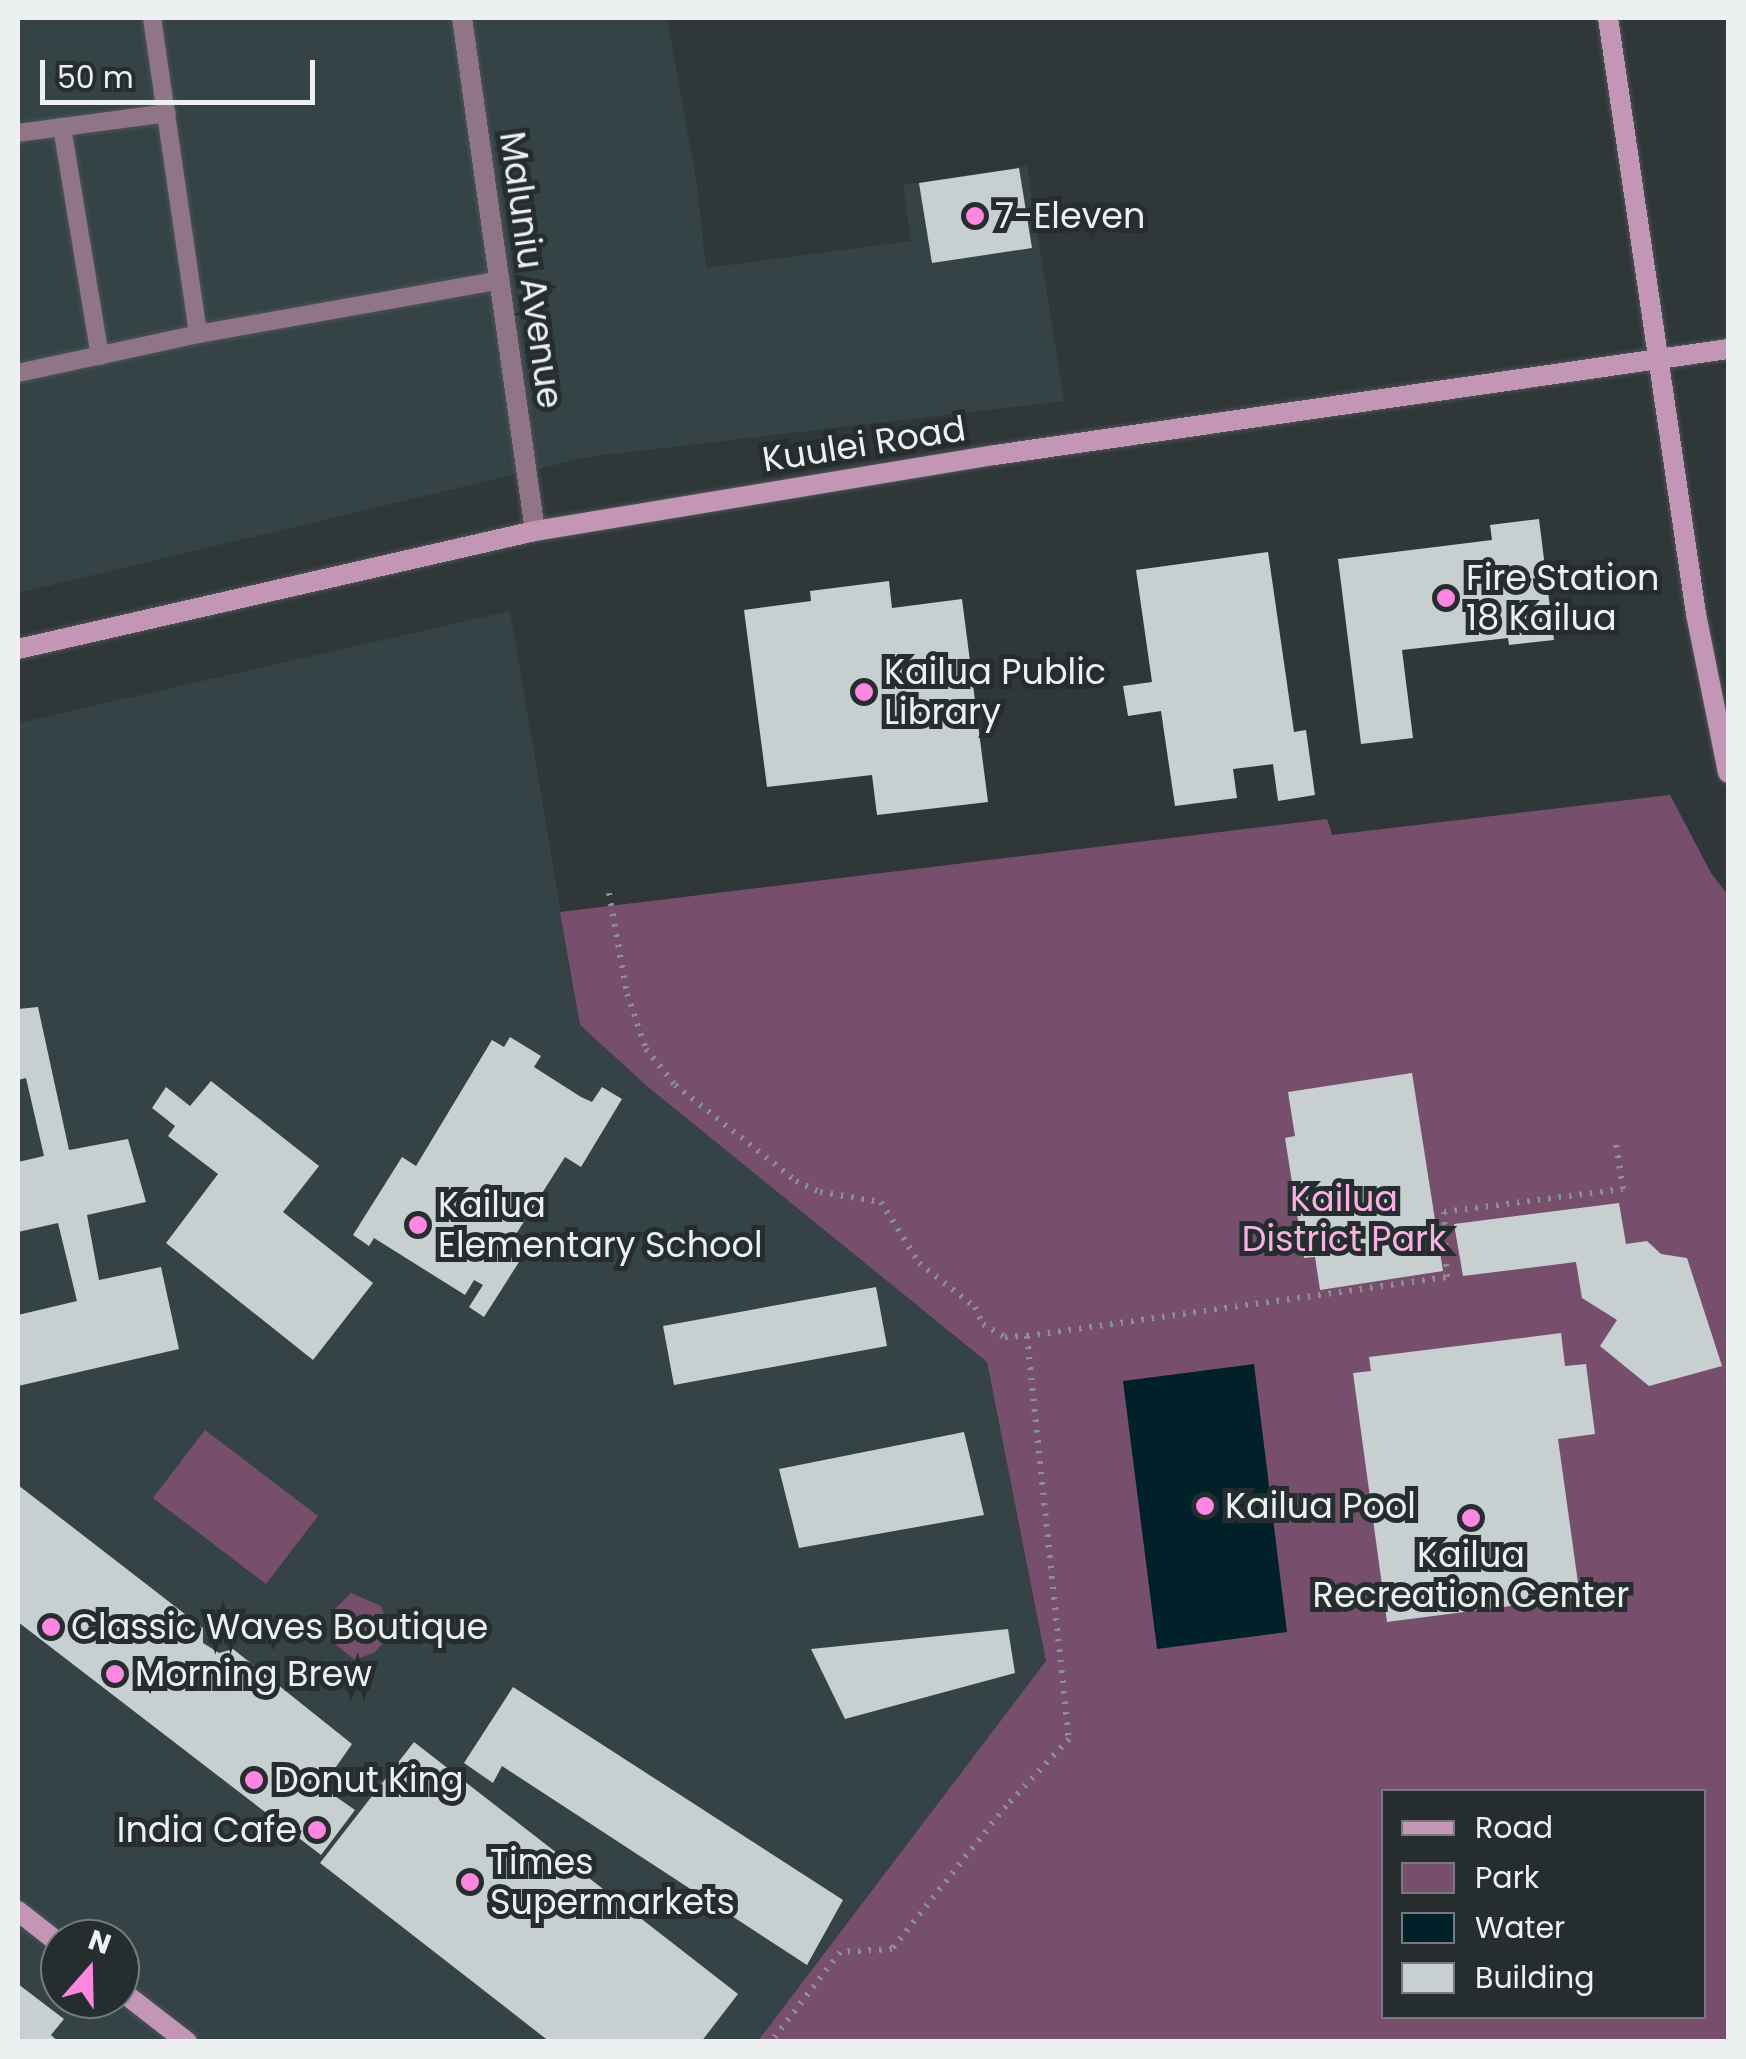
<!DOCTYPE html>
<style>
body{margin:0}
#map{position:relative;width:1746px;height:2059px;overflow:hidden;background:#303738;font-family:Poppins,sans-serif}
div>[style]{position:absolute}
.built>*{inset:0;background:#354346}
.green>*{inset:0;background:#774f6c}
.water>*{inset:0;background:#002129}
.building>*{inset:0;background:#c7cfd1}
.path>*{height:6px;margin-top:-3px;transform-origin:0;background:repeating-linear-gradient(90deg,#8a8f90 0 2.5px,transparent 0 10.5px)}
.roads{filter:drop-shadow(0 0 2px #4e5556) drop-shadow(0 0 2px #4e5556)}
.lane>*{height:18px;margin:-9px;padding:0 9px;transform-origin:9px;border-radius:9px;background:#907488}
.street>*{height:20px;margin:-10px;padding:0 10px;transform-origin:10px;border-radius:10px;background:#907488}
.secondary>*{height:20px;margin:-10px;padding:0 10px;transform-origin:10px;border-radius:10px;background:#c396b6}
.dots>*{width:28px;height:28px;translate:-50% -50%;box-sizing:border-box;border:5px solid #262d2e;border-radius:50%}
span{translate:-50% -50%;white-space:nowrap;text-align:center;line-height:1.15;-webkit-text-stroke:10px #262d2e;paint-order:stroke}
.poi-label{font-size:35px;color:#ecf0f1}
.left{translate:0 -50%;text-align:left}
.right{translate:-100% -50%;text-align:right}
.street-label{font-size:35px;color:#ecf0f1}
.park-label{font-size:35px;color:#f7b1e4}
.frame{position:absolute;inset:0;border:20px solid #ecf0f1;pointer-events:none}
.legend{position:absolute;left:1381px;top:1789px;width:325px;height:230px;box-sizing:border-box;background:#262d2e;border:2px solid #757b7c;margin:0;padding:12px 18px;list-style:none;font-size:30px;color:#ecf0f1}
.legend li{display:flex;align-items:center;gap:20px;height:50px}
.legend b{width:50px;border:2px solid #757b7c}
.north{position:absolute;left:40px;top:1919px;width:100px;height:100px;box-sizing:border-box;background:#262d2e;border:2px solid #757b7c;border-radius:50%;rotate:20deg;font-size:28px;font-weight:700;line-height:40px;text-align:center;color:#ecf0f1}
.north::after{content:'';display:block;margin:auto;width:35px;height:45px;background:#fd86e1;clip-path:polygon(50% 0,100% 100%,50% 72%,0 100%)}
.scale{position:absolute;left:40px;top:60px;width:275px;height:45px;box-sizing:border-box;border:5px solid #ecf0f1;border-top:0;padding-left:12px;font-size:30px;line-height:35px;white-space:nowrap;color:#ecf0f1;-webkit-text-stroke:8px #262d2e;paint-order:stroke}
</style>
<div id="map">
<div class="built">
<div style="clip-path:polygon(18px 18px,667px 18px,697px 185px,706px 268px,911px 241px,903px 185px,1027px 166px,1064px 401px,588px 457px,18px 593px)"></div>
<div style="clip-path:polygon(evenodd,510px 611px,580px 1025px,648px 1087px,987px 1362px,1046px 1661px,762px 2041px,18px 2041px,18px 723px,510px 611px,60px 1939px,120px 1939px,120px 1999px,60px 1999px,60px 1939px)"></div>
</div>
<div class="green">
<div style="clip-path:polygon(evenodd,1670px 795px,1711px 873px,1728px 895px,1728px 2041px,758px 2041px,1046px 1661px,987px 1362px,648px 1087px,580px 1025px,560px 912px,1327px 819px,1332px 835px,1670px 795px,1384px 1792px,1704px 1792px,1704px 2016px,1384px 2016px,1384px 1792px)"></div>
<div style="clip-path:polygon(205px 1430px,318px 1516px,266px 1584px,153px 1498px)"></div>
<div style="clip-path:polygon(351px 1593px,381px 1606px,391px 1634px,375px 1652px,355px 1660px,331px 1641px,330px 1614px)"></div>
</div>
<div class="water">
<div style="clip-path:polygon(1254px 1364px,1287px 1632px,1157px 1649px,1123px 1381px)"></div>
</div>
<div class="building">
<div style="clip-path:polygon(1019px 168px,1032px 248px,932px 263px,919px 183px)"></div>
<div style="clip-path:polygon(1539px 519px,1554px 640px,1509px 645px,1508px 638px,1402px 650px,1413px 738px,1361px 744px,1338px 559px,1492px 540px,1490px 525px)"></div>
<div style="clip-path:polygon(1268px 552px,1294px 732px,1306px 730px,1315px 795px,1278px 801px,1273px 764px,1233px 769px,1237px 798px,1175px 806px,1161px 711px,1128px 716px,1123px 686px,1152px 682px,1136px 570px)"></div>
<div style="clip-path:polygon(889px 581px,892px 608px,962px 599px,988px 802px,877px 815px,872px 775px,767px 787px,744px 610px,811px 601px,810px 591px)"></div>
<div style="clip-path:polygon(38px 1007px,69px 1150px,128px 1139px,146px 1202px,87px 1215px,99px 1280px,161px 1267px,179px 1349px,18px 1386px,18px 1315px,77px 1301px,58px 1223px,18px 1232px,18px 1162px,44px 1156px,26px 1078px,18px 1080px,18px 1009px)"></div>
<div style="clip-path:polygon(510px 1037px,541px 1056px,534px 1067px,581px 1097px,592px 1102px,602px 1087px,622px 1099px,581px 1167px,565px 1157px,504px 1253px,519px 1262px,484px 1317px,469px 1307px,483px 1285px,474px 1280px,465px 1295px,374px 1238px,369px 1246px,353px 1235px,402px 1157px,416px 1166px,492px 1040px,504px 1047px)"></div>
<div style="clip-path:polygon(1412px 1073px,1443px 1271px,1320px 1290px,1315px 1257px,1304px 1258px,1285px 1138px,1295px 1136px,1288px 1092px)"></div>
<div style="clip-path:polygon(211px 1081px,319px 1166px,283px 1212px,373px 1283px,313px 1360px,166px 1243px,218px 1174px,168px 1136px,175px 1126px,152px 1108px,166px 1087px,190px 1106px)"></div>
<div style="clip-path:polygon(1619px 1203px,1626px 1244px,1647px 1241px,1661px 1254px,1687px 1258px,1722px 1366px,1649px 1386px,1600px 1346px,1617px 1320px,1582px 1298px,1576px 1262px,1463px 1276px,1454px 1224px)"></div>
<div style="clip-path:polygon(876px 1287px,887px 1346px,674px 1385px,663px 1326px)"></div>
<div style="clip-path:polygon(1561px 1333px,1565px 1366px,1586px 1364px,1595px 1434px,1558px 1439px,1580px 1597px,1387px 1622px,1353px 1373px,1371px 1371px,1369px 1357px)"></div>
<div style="clip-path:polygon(964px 1432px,984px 1515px,799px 1548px,779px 1469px)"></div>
<div style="clip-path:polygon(18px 1485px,203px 1628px,203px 1643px,219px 1653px,233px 1649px,352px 1744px,322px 1787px,355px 1810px,321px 1855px,18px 1622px)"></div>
<div style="clip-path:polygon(1008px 1629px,1015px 1673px,845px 1719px,811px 1649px)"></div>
<div style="clip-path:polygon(513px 1687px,843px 1900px,807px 1965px,502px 1766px,493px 1783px,464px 1763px)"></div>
<div style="clip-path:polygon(414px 1742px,738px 1994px,701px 2042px,550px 2042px,320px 1863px)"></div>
<div style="clip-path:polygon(18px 1984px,64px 2019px,51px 2035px,59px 2042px,18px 2042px)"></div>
</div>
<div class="path">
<div style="left:609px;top:893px;width:103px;rotate:79.9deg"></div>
<div style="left:627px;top:994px;width:58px;rotate:70.9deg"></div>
<div style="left:646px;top:1049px;width:46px;rotate:51.1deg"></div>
<div style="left:675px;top:1085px;width:154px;rotate:38.4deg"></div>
<div style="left:796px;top:1181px;width:26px;rotate:25deg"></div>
<div style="left:820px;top:1192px;width:62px;rotate:9.3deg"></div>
<div style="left:881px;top:1202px;width:72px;rotate:58.1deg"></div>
<div style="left:919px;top:1263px;width:71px;rotate:38.2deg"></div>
<div style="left:975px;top:1307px;width:19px;rotate:65deg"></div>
<div style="left:983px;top:1324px;width:26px;rotate:31deg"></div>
<div style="left:1005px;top:1337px;width:22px;rotate:-3deg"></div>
<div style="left:1027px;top:1336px;width:405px;rotate:84.1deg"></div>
<div style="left:1069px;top:1739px;width:92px;rotate:133.2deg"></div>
<div style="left:1006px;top:1806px;width:183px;rotate:128.6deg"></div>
<div style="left:892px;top:1949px;width:52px;rotate:176.7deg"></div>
<div style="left:840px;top:1952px;width:113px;rotate:127.5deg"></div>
<div style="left:1027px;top:1336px;width:424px;rotate:-8deg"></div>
<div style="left:1447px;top:1277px;width:65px;rotate:-92.6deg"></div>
<div style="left:1444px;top:1212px;width:180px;rotate:-7.3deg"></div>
<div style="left:1623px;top:1189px;width:46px;rotate:-98.8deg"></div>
</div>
<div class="roads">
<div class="lane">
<div style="left:152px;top:18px;width:319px;rotate:81.7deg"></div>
<div style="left:198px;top:334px;width:307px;rotate:-10.1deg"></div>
<div style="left:62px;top:127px;width:232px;rotate:80.6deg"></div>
<div style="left:18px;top:133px;width:150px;rotate:-7.6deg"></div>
<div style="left:18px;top:373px;width:184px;rotate:-12.2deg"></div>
</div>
<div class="street">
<div style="left:462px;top:18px;width:518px;rotate:81.9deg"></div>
</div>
<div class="secondary">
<div style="left:1608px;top:18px;width:602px;rotate:81.6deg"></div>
<div style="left:1696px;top:614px;width:162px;rotate:78.6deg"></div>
<div style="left:18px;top:649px;width:530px;rotate:-12.86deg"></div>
<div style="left:535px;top:531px;width:466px;rotate:-9.4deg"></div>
<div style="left:995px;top:455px;width:741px;rotate:-8.23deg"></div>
<div style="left:18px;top:1911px;width:53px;rotate:38.2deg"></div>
<div style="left:120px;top:1990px;width:85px;rotate:37.8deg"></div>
</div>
</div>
<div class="dots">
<div style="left:975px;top:216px;background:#fd86e1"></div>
<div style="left:1446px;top:598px;background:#fd86e1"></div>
<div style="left:864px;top:692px;background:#fd86e1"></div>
<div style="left:418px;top:1225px;background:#fd86e1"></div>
<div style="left:1205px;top:1506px;background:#fd86e1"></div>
<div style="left:1471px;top:1518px;background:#fd86e1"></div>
<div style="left:51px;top:1627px;background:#fd86e1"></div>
<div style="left:115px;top:1674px;background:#fd86e1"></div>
<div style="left:254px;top:1780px;background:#fd86e1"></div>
<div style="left:317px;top:1830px;background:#fd86e1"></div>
<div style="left:470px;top:1882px;background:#fd86e1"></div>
</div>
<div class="poi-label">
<span class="left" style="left:995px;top:216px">7-Eleven</span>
<span class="left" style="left:1466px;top:598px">Fire Station<br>18 Kailua</span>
<span class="left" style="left:884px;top:692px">Kailua Public<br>Library</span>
<span class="left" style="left:438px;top:1225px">Kailua<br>Elementary School</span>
<span class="left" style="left:1225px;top:1506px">Kailua Pool</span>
<span style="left:1471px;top:1575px">Kailua<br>Recreation Center</span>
<span class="left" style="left:71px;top:1627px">Classic Waves Boutique</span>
<span class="left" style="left:135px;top:1674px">Morning Brew</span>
<span class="left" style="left:274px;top:1780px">Donut King</span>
<span class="right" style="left:297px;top:1830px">India Cafe</span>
<span class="left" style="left:490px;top:1882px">Times<br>Supermarkets</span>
</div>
<div class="street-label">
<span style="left:531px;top:270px;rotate:82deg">Maluniu Avenue</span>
<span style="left:864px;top:444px;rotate:-9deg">Kuulei Road</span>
</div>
<div class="park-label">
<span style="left:1344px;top:1219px">Kailua<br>District Park</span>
</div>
<div class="frame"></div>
<ul class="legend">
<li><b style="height:12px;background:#c396b6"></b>Road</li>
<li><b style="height:28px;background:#774f6c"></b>Park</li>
<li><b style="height:28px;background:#002129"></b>Water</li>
<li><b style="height:28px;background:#c7cfd1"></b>Building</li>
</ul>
<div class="north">N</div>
<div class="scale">50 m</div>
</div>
